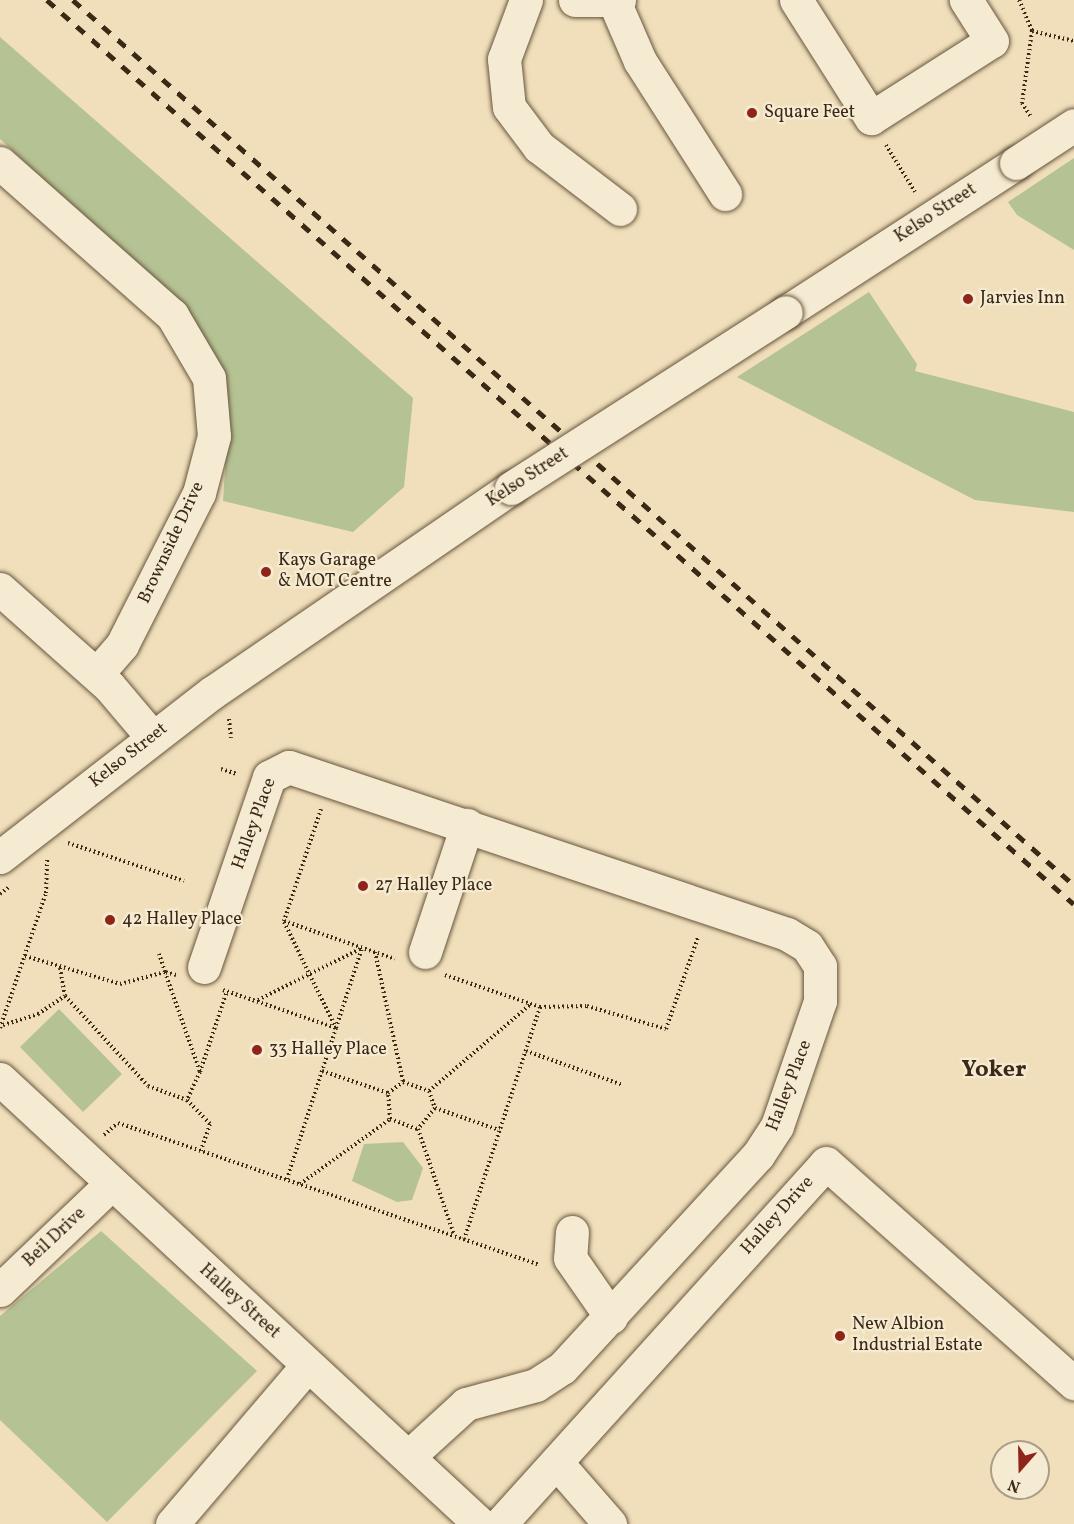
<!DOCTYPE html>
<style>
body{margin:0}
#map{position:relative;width:1074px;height:1524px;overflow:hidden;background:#f0dfba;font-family:Vollkorn,serif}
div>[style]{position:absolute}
.green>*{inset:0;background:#b5c293}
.path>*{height:4px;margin-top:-2px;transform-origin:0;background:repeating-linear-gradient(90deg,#3b2916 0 1.5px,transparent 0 4.5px)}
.roads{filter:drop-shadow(0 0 2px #68563f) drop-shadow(0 0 2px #68563f)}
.minor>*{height:33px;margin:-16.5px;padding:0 16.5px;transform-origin:16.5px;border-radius:16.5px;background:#f5ead2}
.rail>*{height:4.5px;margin-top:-2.25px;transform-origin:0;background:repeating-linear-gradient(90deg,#3b2916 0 10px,transparent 0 20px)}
.bridges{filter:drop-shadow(0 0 2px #68563f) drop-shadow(0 0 2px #68563f)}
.minor-bridge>*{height:33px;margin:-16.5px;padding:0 16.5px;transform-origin:16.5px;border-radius:16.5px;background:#f5ead2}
.dots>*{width:16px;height:16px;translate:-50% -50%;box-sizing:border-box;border:3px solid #f5ead2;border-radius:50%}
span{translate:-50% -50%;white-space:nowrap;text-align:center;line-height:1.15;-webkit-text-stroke:4.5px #f5ead2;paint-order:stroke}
.poi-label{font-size:18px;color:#3b2916}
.left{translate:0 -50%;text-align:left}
.street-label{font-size:18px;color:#3b2916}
.district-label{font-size:24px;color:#3b2916;font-weight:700}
.north{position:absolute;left:990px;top:1440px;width:60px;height:60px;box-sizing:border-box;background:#f5ead2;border:2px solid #ab9d87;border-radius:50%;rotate:200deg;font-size:16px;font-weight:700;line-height:24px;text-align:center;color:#3b2916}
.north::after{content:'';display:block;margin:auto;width:21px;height:27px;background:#8f2418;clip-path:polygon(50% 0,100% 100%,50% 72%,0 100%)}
</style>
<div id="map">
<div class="green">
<div style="clip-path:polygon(0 37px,413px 398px,404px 487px,353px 532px,223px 501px,229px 409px,220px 364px,185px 310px,0 139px)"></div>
<div style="clip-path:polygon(1074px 158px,1074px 250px,1017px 215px,1008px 202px)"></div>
<div style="clip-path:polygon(869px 292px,917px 364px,915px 371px,1074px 412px,1074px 512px,975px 500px,737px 377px)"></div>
<div style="clip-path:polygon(59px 1009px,122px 1074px,83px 1112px,20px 1047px)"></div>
<div style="clip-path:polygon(403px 1142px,423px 1168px,412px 1200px,397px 1202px,352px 1181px,364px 1144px)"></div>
<div style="clip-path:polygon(101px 1231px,257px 1371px,107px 1522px,0 1420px,0 1316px)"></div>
</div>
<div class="path">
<div style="left:1019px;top:0;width:34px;rotate:67deg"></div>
<div style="left:1032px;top:31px;width:73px;rotate:97.9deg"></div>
<div style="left:1022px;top:103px;width:17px;rotate:57deg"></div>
<div style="left:1032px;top:31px;width:43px;rotate:13.4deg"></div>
<div style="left:886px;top:145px;width:55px;rotate:58.3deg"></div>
<div style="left:229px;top:719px;width:19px;rotate:84deg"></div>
<div style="left:221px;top:769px;width:17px;rotate:17deg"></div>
<div style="left:321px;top:809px;width:118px;rotate:108.3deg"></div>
<div style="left:284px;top:921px;width:117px;rotate:18.9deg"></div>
<div style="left:68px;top:843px;width:122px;rotate:18.1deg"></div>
<div style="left:0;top:894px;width:11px;rotate:-38deg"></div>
<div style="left:284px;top:922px;width:118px;rotate:63.9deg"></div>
<div style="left:336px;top:1028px;width:84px;rotate:-72deg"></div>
<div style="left:375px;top:952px;width:133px;rotate:77.8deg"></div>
<div style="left:25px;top:956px;width:99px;rotate:16.4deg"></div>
<div style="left:120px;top:984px;width:47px;rotate:-14.9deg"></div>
<div style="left:165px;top:972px;width:19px;rotate:-108deg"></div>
<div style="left:60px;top:968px;width:28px;rotate:80deg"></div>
<div style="left:176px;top:975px;width:11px;rotate:-165deg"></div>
<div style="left:165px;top:972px;width:106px;rotate:70.7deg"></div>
<div style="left:200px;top:1072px;width:85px;rotate:-71.6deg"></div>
<div style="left:445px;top:975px;width:100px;rotate:18.6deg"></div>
<div style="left:540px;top:1007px;width:244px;rotate:108.1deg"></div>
<div style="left:223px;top:990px;width:119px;rotate:18.6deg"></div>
<div style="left:336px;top:1028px;width:159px;rotate:108deg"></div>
<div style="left:258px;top:1000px;width:116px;rotate:-26.6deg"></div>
<div style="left:540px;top:1007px;width:47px;rotate:-1.2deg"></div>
<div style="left:587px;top:1006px;width:82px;rotate:16.2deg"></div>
<div style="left:666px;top:1029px;width:97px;rotate:-70.8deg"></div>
<div style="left:3px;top:1025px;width:37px;rotate:-17deg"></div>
<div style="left:38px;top:1014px;width:32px;rotate:-34deg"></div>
<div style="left:65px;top:996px;width:122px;rotate:47.3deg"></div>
<div style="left:148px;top:1086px;width:41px;rotate:19.7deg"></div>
<div style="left:0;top:1028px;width:143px;rotate:-71.2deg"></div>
<div style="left:46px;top:893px;width:33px;rotate:-88deg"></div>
<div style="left:526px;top:1051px;width:103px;rotate:19.3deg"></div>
<div style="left:322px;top:1071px;width:70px;rotate:18.4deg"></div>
<div style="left:200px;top:1072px;width:31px;rotate:115deg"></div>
<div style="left:187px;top:1100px;width:33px;rotate:46deg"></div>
<div style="left:210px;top:1124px;width:28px;rotate:109deg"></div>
<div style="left:429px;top:1091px;width:134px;rotate:-40.5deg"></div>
<div style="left:435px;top:1108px;width:68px;rotate:19deg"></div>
<div style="left:390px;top:1119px;width:26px;rotate:-94deg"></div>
<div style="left:388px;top:1093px;width:19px;rotate:-36deg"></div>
<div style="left:403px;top:1082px;width:28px;rotate:19deg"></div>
<div style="left:429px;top:1091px;width:18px;rotate:71deg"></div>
<div style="left:435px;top:1108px;width:27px;rotate:129deg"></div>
<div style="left:104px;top:1135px;width:18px;rotate:-41deg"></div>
<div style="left:118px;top:1123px;width:445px;rotate:18.6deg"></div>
<div style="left:300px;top:1184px;width:111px;rotate:-35.8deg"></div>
<div style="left:390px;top:1119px;width:30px;rotate:20deg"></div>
<div style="left:418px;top:1129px;width:112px;rotate:71.2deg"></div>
</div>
<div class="roads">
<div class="minor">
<div style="left:526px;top:0;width:63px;rotate:110.4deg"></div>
<div style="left:504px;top:59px;width:48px;rotate:84.1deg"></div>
<div style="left:509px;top:107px;width:50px;rotate:53.1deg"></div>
<div style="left:539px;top:147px;width:102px;rotate:37.4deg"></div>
<div style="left:575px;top:0;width:44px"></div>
<div style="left:796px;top:0;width:140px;rotate:57.6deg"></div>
<div style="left:871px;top:118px;width:143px;rotate:-32.5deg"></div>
<div style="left:992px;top:41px;width:49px;rotate:-122.4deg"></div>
<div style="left:614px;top:1px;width:65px;rotate:66.6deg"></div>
<div style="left:640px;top:61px;width:158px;rotate:57.4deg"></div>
<div style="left:0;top:163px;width:230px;rotate:41.5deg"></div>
<div style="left:172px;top:315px;width:73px;rotate:59.6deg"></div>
<div style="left:209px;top:378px;width:58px;rotate:85.1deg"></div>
<div style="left:214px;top:436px;width:59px;rotate:104.7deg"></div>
<div style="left:199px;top:493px;width:170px;rotate:116.9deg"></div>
<div style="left:122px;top:645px;width:38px;rotate:131deg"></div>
<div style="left:786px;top:312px;width:274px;rotate:-32.9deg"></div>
<div style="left:0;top:589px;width:146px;rotate:41.7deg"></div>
<div style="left:109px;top:686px;width:68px;rotate:49.8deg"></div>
<div style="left:0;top:857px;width:269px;rotate:-37.8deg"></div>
<div style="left:213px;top:692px;width:361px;rotate:-34.4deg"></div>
<div style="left:425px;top:952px;width:134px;rotate:-71.7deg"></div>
<div style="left:204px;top:967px;width:201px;rotate:-71.1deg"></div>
<div style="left:269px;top:777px;width:22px;rotate:-27deg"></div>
<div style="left:289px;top:767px;width:525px;rotate:18.54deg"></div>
<div style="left:787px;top:934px;width:23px;rotate:31deg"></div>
<div style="left:807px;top:946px;width:24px;rotate:57deg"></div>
<div style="left:820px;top:966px;width:35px;rotate:90deg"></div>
<div style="left:820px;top:1001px;width:132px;rotate:109deg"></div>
<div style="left:777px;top:1126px;width:35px;rotate:123deg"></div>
<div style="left:758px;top:1155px;width:289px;rotate:132.6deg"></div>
<div style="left:562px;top:1368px;width:31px;rotate:147deg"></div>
<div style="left:536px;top:1385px;width:73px;rotate:164.8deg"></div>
<div style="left:466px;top:1404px;width:77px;rotate:137.6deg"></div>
<div style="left:0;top:1079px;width:655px;rotate:42.83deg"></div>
<div style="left:572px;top:1232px;width:26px;rotate:94deg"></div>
<div style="left:570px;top:1258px;width:72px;rotate:55.2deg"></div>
<div style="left:0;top:1290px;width:152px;rotate:-43.7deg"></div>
<div style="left:557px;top:1463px;width:81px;rotate:49deg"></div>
<div style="left:172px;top:1524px;width:209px;rotate:-49.5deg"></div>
<div style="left:500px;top:1524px;width:486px;rotate:-47.9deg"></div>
<div style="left:826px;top:1163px;width:332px;rotate:41.6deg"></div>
</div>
</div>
<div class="rail">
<div style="left:47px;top:0;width:1368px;rotate:41.36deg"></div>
<div style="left:73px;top:0;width:1336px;rotate:41.48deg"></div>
</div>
<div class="bridges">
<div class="minor-bridge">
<div style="left:1016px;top:163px;width:69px;rotate:-33.2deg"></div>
<div style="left:511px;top:488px;width:326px;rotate:-32.6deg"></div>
</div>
</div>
<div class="dots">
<div style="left:752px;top:113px;background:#8f2418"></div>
<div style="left:968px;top:299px;background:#8f2418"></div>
<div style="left:266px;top:572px;background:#8f2418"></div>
<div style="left:363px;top:886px;background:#8f2418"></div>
<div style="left:110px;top:920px;background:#8f2418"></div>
<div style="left:257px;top:1050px;background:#8f2418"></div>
<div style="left:840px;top:1336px;background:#8f2418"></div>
</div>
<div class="poi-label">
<span class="left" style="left:764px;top:113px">Square Feet</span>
<span class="left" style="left:980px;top:299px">Jarvies Inn</span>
<span class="left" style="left:278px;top:572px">Kays Garage<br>&amp; MOT Centre</span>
<span class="left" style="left:375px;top:886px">27 Halley Place</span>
<span class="left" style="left:122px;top:920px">42 Halley Place</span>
<span class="left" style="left:269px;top:1050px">33 Halley Place</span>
<span class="left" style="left:852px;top:1336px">New Albion<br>Industrial Estate</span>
</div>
<div class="street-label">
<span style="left:936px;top:214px;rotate:-33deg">Kelso Street</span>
<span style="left:528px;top:478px;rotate:-33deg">Kelso Street</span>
<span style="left:172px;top:543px;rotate:-65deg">Brownside Drive</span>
<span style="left:129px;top:756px;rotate:-38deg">Kelso Street</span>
<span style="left:255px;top:824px;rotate:-70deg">Halley Place</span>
<span style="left:790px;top:1086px;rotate:-69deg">Halley Place</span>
<span style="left:778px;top:1216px;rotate:-48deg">Halley Drive</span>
<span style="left:55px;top:1238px;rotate:-43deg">Beil Drive</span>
<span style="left:239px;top:1302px;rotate:42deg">Halley Street</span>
</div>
<div class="district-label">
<span style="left:994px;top:1071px">Yoker</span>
</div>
<div class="north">N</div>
</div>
